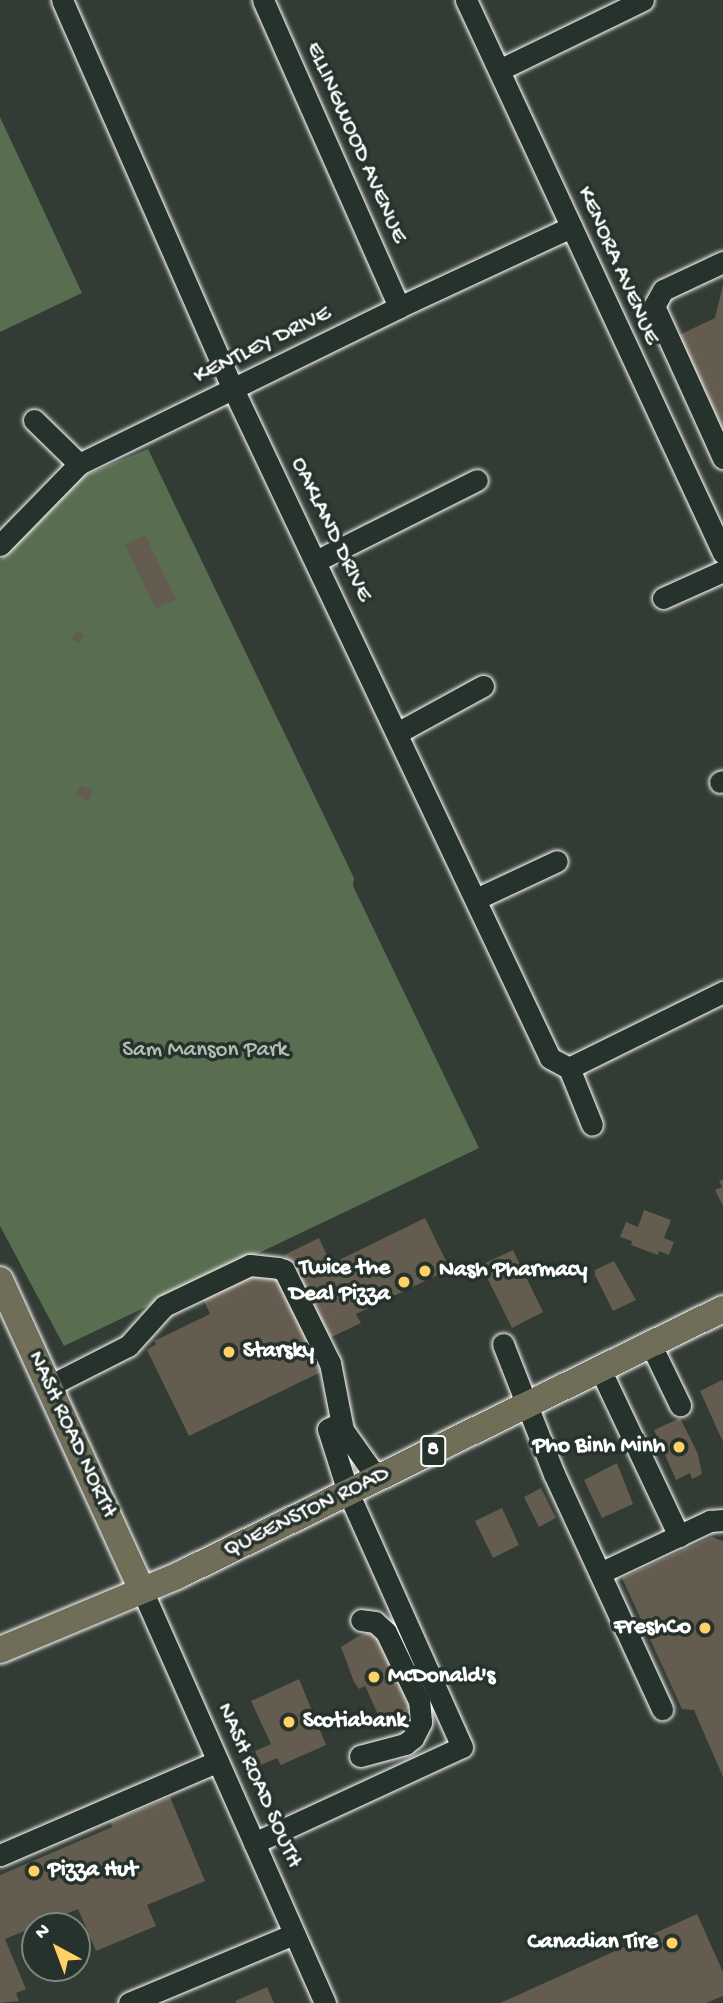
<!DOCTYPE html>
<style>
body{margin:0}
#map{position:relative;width:723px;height:2003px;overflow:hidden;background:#323b34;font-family:"Gochi Hand",sans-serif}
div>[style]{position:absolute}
.green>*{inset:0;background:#596d51}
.building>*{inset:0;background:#645c4e}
.roads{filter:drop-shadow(0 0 2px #fff) drop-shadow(0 0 2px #fff)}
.minor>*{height:21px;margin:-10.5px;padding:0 10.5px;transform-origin:10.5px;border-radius:10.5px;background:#26332d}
.major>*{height:26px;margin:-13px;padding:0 13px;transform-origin:13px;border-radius:13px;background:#706e59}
.dots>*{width:19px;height:19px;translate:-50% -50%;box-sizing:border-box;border:4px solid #26332d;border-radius:50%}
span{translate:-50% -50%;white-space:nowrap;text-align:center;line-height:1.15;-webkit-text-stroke:7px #26332d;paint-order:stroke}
.shield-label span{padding:2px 5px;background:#26332d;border:2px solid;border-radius:5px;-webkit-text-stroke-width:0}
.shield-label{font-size:21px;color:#fff;font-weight:700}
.street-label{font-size:23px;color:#fff}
.park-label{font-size:23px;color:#b4bdb1}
.poi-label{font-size:23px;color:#fff;font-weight:700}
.right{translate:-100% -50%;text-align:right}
.left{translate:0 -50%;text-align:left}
.north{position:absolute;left:21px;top:1912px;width:70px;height:70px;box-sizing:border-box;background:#26332d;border:2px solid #7d8581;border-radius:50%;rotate:319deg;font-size:19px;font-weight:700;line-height:28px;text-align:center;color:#fff}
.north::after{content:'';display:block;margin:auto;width:24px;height:32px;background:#ffd166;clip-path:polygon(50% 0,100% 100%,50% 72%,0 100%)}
</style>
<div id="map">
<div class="green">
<div style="clip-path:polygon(0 117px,82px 293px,0 332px)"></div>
<div style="clip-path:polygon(148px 449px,354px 878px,353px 886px,479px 1148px,64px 1346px,0 1226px,0 560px,78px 478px)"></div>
</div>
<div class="building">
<div style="clip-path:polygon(723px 285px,723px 437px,677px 336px,715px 318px)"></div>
<div style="clip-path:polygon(145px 535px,176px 599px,156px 609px,125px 545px)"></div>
<div style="clip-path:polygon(76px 631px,84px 635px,80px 643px,72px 639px)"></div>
<div style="clip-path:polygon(81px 785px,93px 791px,88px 801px,76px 795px)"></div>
<div style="clip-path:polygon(723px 1179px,723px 1206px,715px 1190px,722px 1187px,719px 1181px)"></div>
<div style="clip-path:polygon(644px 1210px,671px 1220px,664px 1238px,674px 1242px,669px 1255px,659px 1251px,658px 1255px,631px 1245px,632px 1241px,620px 1237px,626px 1222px,638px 1227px)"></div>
<div style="clip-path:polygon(425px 1218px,450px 1269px,356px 1314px,361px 1323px,325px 1340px,284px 1255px,319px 1238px,331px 1264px)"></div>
<div style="clip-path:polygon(513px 1250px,543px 1312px,512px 1328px,481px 1265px)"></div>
<div style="clip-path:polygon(614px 1261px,636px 1300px,613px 1311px,595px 1275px,595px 1270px)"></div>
<div style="clip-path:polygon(247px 1274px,279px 1275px,321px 1372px,189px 1436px,147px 1350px,156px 1344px,154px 1341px,210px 1314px,202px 1296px)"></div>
<div style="clip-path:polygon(722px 1380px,723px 1382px,723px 1442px,700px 1391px)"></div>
<div style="clip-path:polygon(680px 1418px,698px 1454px,702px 1474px,692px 1479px,690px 1473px,676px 1480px,654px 1430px)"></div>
<div style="clip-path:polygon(617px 1463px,633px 1504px,602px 1518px,584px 1480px)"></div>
<div style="clip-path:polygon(541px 1488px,556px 1518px,539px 1527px,524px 1497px)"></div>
<div style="clip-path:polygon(502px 1508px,519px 1545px,493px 1558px,475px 1521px)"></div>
<div style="clip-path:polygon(712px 1537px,723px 1541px,723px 1777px,694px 1710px,682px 1709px,622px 1578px)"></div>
<div style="clip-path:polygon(378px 1629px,410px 1708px,406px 1710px,412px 1724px,401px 1728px,395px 1716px,381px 1721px,365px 1686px,359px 1689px,354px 1682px,341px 1647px,357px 1637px)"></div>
<div style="clip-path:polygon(299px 1679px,326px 1745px,281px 1765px,277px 1758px,261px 1765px,255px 1751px,271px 1744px,251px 1701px)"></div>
<div style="clip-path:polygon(170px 1797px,205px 1881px,147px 1905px,156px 1926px,96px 1951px,78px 1909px,5px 1939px,26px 1989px,16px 1993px,19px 2001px,0 2003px,0 1875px,112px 1827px,110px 1822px)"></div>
<div style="clip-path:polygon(697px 1914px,723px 1972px,723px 1996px,706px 2003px,500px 2003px)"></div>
<div style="clip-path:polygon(267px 1987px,274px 2003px,236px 2003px,235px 2001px)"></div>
</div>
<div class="roads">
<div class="minor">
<div style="left:62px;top:0;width:427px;rotate:66.3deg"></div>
<div style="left:234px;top:391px;width:738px;rotate:64.65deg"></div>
<div style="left:550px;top:1058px;width:21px;rotate:28deg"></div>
<div style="left:569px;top:1068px;width:172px;rotate:-26.3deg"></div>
<div style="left:263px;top:0;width:336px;rotate:66.1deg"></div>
<div style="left:466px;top:0;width:610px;rotate:65.07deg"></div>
<div style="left:499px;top:70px;width:160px;rotate:-25.9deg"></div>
<div style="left:723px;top:262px;width:66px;rotate:155deg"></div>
<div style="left:663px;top:290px;width:18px;rotate:119deg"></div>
<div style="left:654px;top:306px;width:167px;rotate:65.6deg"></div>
<div style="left:34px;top:420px;width:63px;rotate:44.4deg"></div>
<div style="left:0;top:545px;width:113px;rotate:-45.7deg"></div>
<div style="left:79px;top:464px;width:356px;rotate:-26.1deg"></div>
<div style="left:399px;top:307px;width:190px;rotate:-24.9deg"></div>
<div style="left:316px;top:561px;width:180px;rotate:-26.7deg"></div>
<div style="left:663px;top:598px;width:66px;rotate:-24.2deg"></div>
<div style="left:397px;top:733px;width:98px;rotate:-28.7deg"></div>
<div style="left:720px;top:782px;width:3px;rotate:-18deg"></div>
<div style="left:476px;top:899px;width:89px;rotate:-25.1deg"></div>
<div style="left:569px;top:1068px;width:61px;rotate:68deg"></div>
<div style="left:503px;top:1344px;width:140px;rotate:68.6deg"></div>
<div style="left:554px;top:1474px;width:259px;rotate:65.3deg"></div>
<div style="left:651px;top:1345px;width:67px;rotate:64.2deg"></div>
<div style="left:600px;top:1369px;width:185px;rotate:64.7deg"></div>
<div style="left:49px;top:1386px;width:89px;rotate:-26.9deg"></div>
<div style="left:128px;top:1346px;width:54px;rotate:-48deg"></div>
<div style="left:164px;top:1306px;width:95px;rotate:-25.5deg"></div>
<div style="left:250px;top:1265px;width:28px;rotate:6deg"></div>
<div style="left:278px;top:1268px;width:6px;rotate:18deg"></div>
<div style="left:284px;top:1270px;width:104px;rotate:63.7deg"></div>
<div style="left:330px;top:1363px;width:68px;rotate:79deg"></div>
<div style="left:343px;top:1430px;width:59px;rotate:54.7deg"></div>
<div style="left:600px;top:1573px;width:122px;rotate:-25.3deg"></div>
<div style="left:710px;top:1521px;width:13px;rotate:-4deg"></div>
<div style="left:142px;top:1590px;width:452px;rotate:66.1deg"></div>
<div style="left:360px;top:1756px;width:47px;rotate:-14.9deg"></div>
<div style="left:405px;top:1744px;width:10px;rotate:-37deg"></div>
<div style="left:413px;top:1738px;width:18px;rotate:-63deg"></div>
<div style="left:421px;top:1722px;width:21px;rotate:-95deg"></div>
<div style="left:419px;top:1701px;width:76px;rotate:-115.6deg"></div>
<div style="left:386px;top:1632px;width:15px;rotate:-138deg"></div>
<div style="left:375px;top:1622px;width:14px;rotate:-172deg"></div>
<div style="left:254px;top:1843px;width:229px;rotate:-24.8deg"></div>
<div style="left:462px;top:1747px;width:279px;rotate:-114.1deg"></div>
<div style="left:348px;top:1492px;width:66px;rotate:-107.6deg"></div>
<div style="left:328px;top:1429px;width:13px;rotate:-27deg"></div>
<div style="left:0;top:1855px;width:237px;rotate:-23.3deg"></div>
<div style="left:129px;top:2003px;width:179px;rotate:-22.7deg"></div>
</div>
<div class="major">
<div style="left:0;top:1280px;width:341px;rotate:65.4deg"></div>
<div style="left:0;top:1650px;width:192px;rotate:-22.7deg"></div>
<div style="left:177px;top:1576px;width:608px;rotate:-26.06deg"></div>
</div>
</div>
<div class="dots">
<div style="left:425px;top:1271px;background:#ffd166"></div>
<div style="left:404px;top:1282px;background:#ffd166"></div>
<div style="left:229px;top:1352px;background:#ffd166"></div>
<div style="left:679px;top:1447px;background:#ffd166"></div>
<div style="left:705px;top:1628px;background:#ffd166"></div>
<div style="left:374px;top:1677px;background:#ffd166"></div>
<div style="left:289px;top:1722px;background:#ffd166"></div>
<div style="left:34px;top:1871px;background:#ffd166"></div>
<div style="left:672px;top:1943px;background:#ffd166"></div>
</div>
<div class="shield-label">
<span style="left:433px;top:1451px">8</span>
</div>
<div class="street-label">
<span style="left:355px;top:143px;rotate:66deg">ELLINGWOOD AVENUE</span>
<span style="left:617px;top:266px;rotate:66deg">KENORA AVENUE</span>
<span style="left:263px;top:346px;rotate:-26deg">KENTLEY DRIVE</span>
<span style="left:330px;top:530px;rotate:64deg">OAKLAND DRIVE</span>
<span style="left:71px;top:1435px;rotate:65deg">NASH ROAD NORTH</span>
<span style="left:307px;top:1513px;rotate:-26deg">QUEENSTON ROAD</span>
<span style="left:258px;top:1786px;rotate:66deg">NASH ROAD SOUTH</span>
</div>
<div class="park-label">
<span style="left:205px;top:1051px">Sam Manson Park</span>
</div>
<div class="poi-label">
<span class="right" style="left:390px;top:1282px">Twice the<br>Deal Pizza</span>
<span class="left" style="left:439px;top:1271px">Nash Pharmacy</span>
<span class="left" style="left:243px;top:1352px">Starsky</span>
<span class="right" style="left:665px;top:1447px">Pho Binh Minh</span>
<span class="right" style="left:691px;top:1628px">FreshCo</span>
<span class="left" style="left:388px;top:1677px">McDonald's</span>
<span class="left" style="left:303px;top:1722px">Scotiabank</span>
<span class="left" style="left:48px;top:1871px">Pizza Hut</span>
<span class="right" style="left:658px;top:1943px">Canadian Tire</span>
</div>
<div class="north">N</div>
</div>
